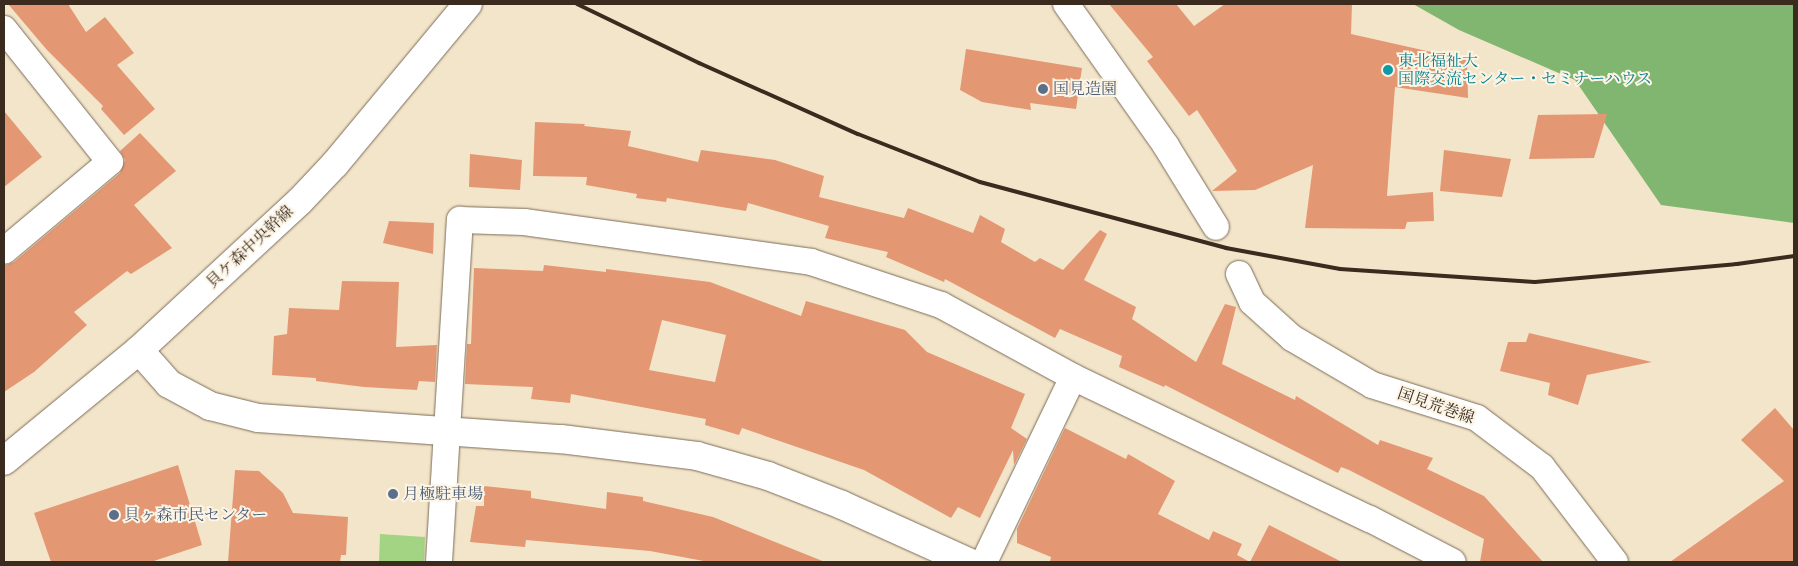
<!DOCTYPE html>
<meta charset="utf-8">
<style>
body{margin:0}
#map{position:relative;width:1798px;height:566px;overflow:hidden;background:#f3e5c9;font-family:"Libre Bodoni","Noto Serif JP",serif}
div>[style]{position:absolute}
.green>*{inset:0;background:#a2d483}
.forest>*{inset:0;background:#81b671}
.building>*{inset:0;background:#e49773}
.roads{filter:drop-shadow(0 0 1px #7b6b5a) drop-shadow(0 0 1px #7b6b5a)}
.street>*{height:26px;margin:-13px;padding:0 13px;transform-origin:13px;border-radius:13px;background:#fff}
.secondary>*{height:28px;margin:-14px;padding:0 14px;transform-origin:14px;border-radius:14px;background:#fff}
.rail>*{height:4px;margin:-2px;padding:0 2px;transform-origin:2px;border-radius:2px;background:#3b2a1e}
.dots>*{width:14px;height:14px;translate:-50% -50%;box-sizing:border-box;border:2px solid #fcf5e5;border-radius:50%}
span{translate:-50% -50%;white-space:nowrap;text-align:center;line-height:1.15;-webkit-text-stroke:4px #fcf5e5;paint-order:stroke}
.culture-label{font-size:16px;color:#0d838f}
.left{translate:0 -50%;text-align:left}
.service-label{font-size:16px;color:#4e5e75}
.street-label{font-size:16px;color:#3b2a1e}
.frame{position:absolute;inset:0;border:5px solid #3b2a1e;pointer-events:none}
</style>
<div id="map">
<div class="green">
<div style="clip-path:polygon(380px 534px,425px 537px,424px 562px,379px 562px)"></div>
</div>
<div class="forest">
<div style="clip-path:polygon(1413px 4px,1794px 4px,1794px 223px,1661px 205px,1575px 80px,1459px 30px)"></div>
</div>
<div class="building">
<div style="clip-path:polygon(8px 4px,68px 4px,86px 32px,105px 17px,134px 53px,117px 65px,155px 109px,124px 135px,101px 109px,103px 106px,47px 50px)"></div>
<div style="clip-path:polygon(1109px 4px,1176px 4px,1194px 26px,1225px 4px,1352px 4px,1351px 34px,1467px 60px,1468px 98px,1395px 87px,1387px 196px,1433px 192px,1434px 221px,1407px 222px,1405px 229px,1305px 228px,1313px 165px,1255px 190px,1212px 191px,1237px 171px,1197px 110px,1189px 116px,1147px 61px,1153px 57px)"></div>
<div style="clip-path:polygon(966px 49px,1082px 68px,1076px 109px,1030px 103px,1031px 110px,982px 102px,960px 90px)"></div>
<div style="clip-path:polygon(4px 111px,42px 157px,4px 187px)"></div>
<div style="clip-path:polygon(1607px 114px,1594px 158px,1529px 159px,1538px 115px)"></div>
<div style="clip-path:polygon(535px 122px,585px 124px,584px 126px,631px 131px,628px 146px,698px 162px,701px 150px,775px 160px,824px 176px,819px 197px,904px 218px,908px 208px,973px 233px,980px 215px,1005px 229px,1001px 242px,1035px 262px,1040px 258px,1063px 270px,1100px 230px,1107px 234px,1084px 280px,1136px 307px,1132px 319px,1196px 362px,1225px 304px,1236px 307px,1222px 364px,1295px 400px,1296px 396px,1378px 445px,1380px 440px,1433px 458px,1427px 469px,1484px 496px,1543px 562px,1480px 562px,1484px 539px,1349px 470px,1341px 467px,1338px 473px,1165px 385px,1164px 387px,1119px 367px,1122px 356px,1060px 329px,1055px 338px,945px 279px,944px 282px,886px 257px,888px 252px,825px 238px,829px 226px,748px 203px,746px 211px,667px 198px,666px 202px,636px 198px,637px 194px,586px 185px,587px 177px,533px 176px)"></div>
<div style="clip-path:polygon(140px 133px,176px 171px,134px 205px,172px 248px,131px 274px,127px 271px,74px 312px,87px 325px,34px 372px,4px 392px,4px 266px,14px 262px,120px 173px,125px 160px,120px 151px)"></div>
<div style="clip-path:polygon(1444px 150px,1511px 159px,1502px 197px,1440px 191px)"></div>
<div style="clip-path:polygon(470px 154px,522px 160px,520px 190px,469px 187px)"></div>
<div style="clip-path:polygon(389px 221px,434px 223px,433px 254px,383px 243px)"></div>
<div style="clip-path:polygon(evenodd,544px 265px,606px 272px,606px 269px,710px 282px,801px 316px,806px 301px,905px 330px,927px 352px,1025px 394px,1011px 428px,1027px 439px,1014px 465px,1013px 450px,980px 518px,958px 507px,951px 518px,864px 470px,742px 428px,739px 435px,705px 425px,706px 419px,571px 394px,570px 403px,531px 399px,533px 387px,465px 384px,467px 344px,471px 344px,474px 268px,543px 271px,544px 265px,662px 320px,726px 335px,715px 382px,649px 370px,662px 320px)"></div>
<div style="clip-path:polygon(342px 281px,399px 282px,396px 347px,437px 345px,435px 382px,419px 381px,417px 390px,364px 387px,316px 381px,316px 378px,272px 375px,274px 336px,287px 334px,289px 308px,339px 310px)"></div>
<div style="clip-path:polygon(1529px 333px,1652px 362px,1587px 375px,1578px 405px,1548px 395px,1550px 383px,1500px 371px,1508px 342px,1526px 342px)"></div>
<div style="clip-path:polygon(1775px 408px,1794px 430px,1794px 562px,1670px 562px,1784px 481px,1741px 440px)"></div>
<div style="clip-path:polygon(1065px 428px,1126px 459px,1128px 454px,1175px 481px,1158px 514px,1209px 540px,1213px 531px,1242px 544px,1237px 555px,1250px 562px,1050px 562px,1051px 557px,1017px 543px,1017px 529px)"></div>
<div style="clip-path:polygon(178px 465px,202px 545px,151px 562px,51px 562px,34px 513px)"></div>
<div style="clip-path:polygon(235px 470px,259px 471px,283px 493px,293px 513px,348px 517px,346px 555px,341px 555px,340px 562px,228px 562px)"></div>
<div style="clip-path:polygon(484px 486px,531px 491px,531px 498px,606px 509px,607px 492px,643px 497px,643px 501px,713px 517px,825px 562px,709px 562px,650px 551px,526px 540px,525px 547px,470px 542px,476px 506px,484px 506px)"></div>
<div style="clip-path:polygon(1269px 525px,1342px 562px,1250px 562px)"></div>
</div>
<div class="roads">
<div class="street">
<div style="left:1066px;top:4px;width:174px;rotate:54.8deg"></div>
<div style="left:1166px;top:146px;width:95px;rotate:58.3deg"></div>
<div style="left:4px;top:29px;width:170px;rotate:51.4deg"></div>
<div style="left:110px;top:162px;width:138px;rotate:140deg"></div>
<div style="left:1239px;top:274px;width:31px;rotate:65deg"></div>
<div style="left:1252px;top:302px;width:54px;rotate:42deg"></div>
<div style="left:1292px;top:338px;width:93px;rotate:30.4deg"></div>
<div style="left:1372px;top:385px;width:110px;rotate:17.4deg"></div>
<div style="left:1477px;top:418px;width:81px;rotate:37deg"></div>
<div style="left:1542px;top:467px;width:120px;rotate:52.5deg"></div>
<div style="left:439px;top:562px;width:343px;rotate:-86.5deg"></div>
<div style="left:460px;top:220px;width:64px;rotate:1.8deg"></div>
<div style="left:524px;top:222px;width:290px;rotate:7.9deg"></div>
<div style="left:811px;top:262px;width:137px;rotate:18.3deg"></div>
<div style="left:941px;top:305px;width:150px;rotate:28.6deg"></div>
<div style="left:1073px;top:377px;width:329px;rotate:25.6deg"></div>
<div style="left:1370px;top:519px;width:93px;rotate:27.4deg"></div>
<div style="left:984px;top:562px;width:205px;rotate:-64.3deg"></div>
</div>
<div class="secondary">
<div style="left:139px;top:350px;width:45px;rotate:48.6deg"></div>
<div style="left:169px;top:384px;width:47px;rotate:28.2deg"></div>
<div style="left:210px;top:406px;width:49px;rotate:14deg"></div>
<div style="left:258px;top:418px;width:304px;rotate:4deg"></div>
<div style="left:561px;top:439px;width:137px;rotate:7.1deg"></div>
<div style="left:697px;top:456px;width:74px;rotate:15.7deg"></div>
<div style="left:768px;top:476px;width:79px;rotate:21.4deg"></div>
<div style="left:842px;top:505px;width:138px;rotate:24.3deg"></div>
<div style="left:4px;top:461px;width:175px;rotate:-39.4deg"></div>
<div style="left:139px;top:350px;width:219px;rotate:-42.8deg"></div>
<div style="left:300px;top:201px;width:51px;rotate:-46.6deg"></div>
<div style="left:335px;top:164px;width:208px;rotate:-50.3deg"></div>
</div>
</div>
<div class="rail">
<div style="left:577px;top:4px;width:136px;rotate:25.8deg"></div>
<div style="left:699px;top:63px;width:174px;rotate:24.1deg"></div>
<div style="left:858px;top:134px;width:131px;rotate:21.5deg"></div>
<div style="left:980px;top:182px;width:255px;rotate:15deg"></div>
<div style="left:1226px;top:248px;width:116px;rotate:10.4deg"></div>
<div style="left:1340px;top:269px;width:195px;rotate:3.8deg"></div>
<div style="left:1535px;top:282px;width:203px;rotate:-5.1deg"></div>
<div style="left:1737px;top:264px;width:58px;rotate:-8deg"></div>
</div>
<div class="dots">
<div style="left:1388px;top:70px;background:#0f9aa8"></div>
<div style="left:1043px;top:89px;background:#5c6f8a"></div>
<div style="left:393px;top:494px;background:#5c6f8a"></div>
<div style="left:114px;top:515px;background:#5c6f8a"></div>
</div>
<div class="culture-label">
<span class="left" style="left:1398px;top:70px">東北福祉大<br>国際交流センター・セミナーハウス</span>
</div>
<div class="service-label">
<span class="left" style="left:1053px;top:89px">国見造園</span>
<span class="left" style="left:403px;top:494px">月極駐車場</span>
<span class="left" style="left:124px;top:515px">貝ヶ森市民センター</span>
</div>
<div class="street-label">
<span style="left:250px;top:247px;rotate:-43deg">貝ケ森中央幹線</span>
<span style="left:1436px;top:406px;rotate:19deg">国見荒巻線</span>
</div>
<div class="frame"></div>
</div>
